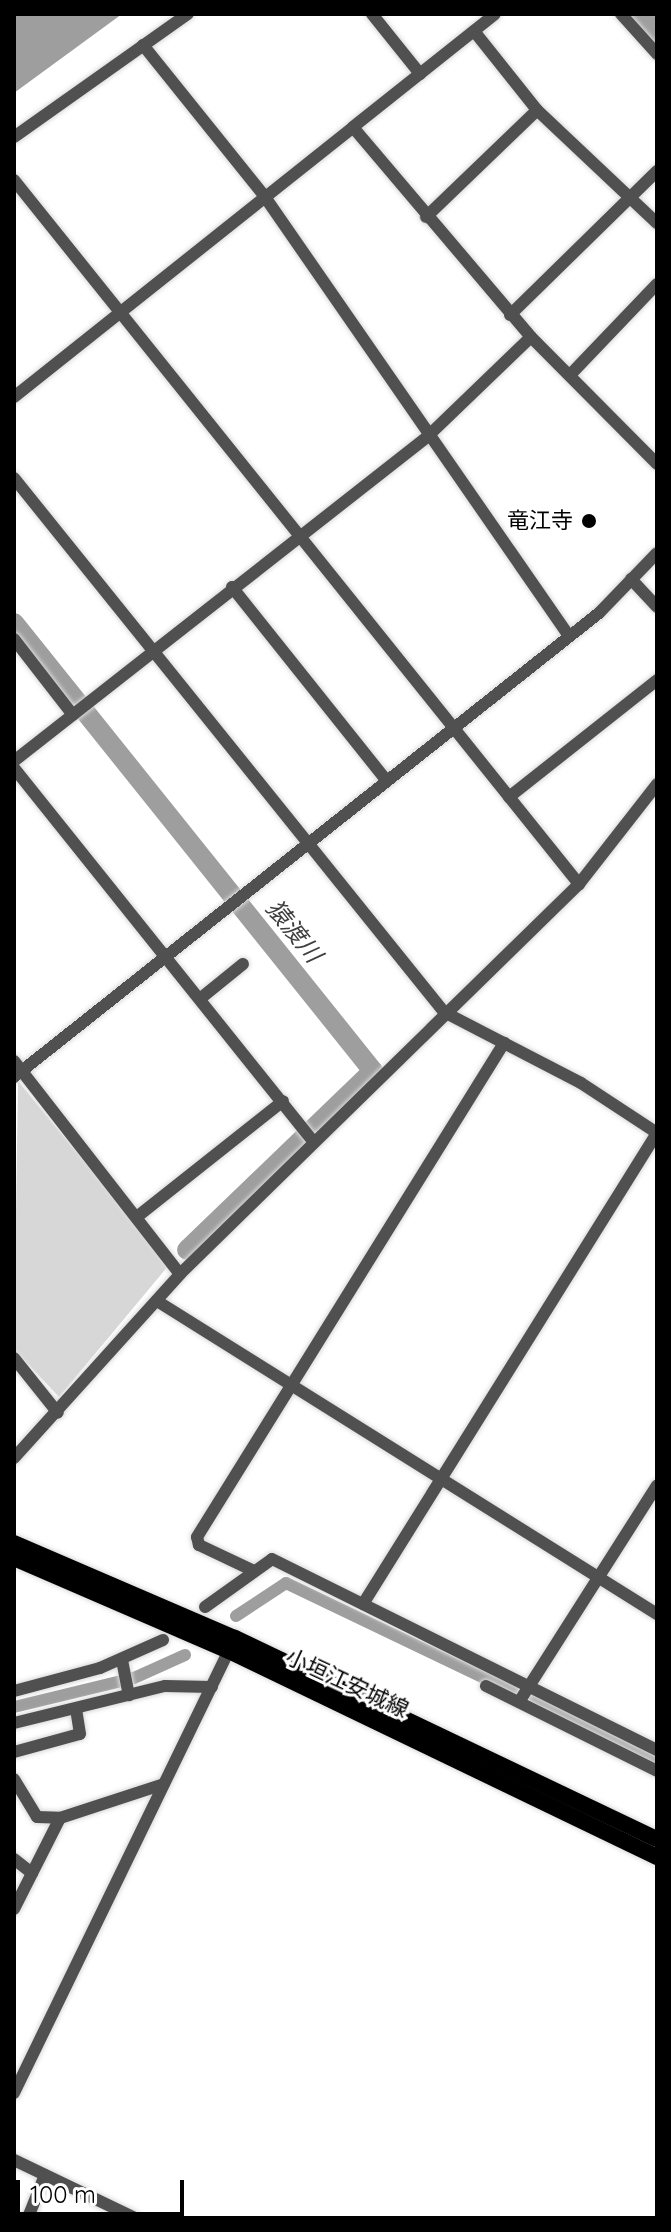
<!DOCTYPE html>
<meta charset="utf-8">
<style>
body{margin:0}
#map{position:relative;width:671px;height:2232px;overflow:hidden;background:#fff;font-family:Quicksand,"Noto Sans JP",sans-serif}
div>[style]{position:absolute}
.green>*{inset:0;background:#d7d7d7}
.water>*{inset:0;background:#9e9e9e}
.canal>*{height:12px;margin:-6px;padding:0 6px;transform-origin:6px;border-radius:6px;background:#9e9e9e}
.river>*{height:20px;margin:-10px;padding:0 10px;transform-origin:10px;border-radius:10px;background:#9e9e9e}
.roads{filter:drop-shadow(0 0 2px #dbdbdb) drop-shadow(0 0 2px #dbdbdb)}
.minor>*{height:12px;margin:-6px;padding:0 6px;transform-origin:6px;border-radius:6px;background:#505050}
.major>*{height:16px;margin:-8px;padding:0 8px;transform-origin:8px;border-radius:8px;background:#000}
.dots>*{width:22px;height:22px;translate:-50% -50%;box-sizing:border-box;border:4px solid #fff;border-radius:50%}
span{translate:-50% -50%;white-space:nowrap;text-align:center;line-height:1.15;-webkit-text-stroke:6px #fff;paint-order:stroke}
.poi-label{font-size:22px;color:#000}
.right{translate:-100% -50%;text-align:right}
.street-label{font-size:22px;color:#000}
.water-label{font-size:24px;color:#3f3f3f;font-style:italic}
.frame{position:absolute;inset:0;border:16px solid #000;pointer-events:none}
.scale{position:absolute;left:16px;top:2180px;width:168px;height:36px;box-sizing:border-box;border:4px solid #000;border-top:0;padding-left:10px;font-size:24px;line-height:28px;white-space:nowrap;color:#000;-webkit-text-stroke:6px #fff;paint-order:stroke}
</style>
<div id="map">
<div class="green">
<div style="clip-path:polygon(18px 1081px,169px 1265px,59px 1397px,14px 1349px)"></div>
</div>
<div class="water">
<div style="clip-path:polygon(14px 14px,122px 14px,14px 93px)"></div>
</div>
<div class="canal">
<div style="left:236px;top:1616px;width:60px;rotate:-33.4deg"></div>
<div style="left:286px;top:1583px;width:411px;rotate:25.6deg"></div>
<div style="left:14px;top:1707px;width:123px;rotate:-13.6deg"></div>
<div style="left:134px;top:1678px;width:56px;rotate:-24.3deg"></div>
</div>
<div class="river">
<div style="left:639px;top:14px;width:27px;rotate:48deg"></div>
<div style="left:14px;top:623px;width:574px;rotate:51.29deg"></div>
<div style="left:373px;top:1071px;width:258px;rotate:136.1deg"></div>
</div>
<div class="roads">
<div class="minor">
<div style="left:372px;top:14px;width:77px;rotate:51.3deg"></div>
<div style="left:621px;top:14px;width:54px;rotate:48deg"></div>
<div style="left:474px;top:31px;width:101px;rotate:51.4deg"></div>
<div style="left:537px;top:110px;width:165px;rotate:43.3deg"></div>
<div style="left:143px;top:45px;width:195px;rotate:51.2deg"></div>
<div style="left:265px;top:197px;width:534px;rotate:55.3deg"></div>
<div style="left:14px;top:137px;width:213px;rotate:-35.3deg"></div>
<div style="left:14px;top:180px;width:903px;rotate:51.25deg"></div>
<div style="left:426px;top:217px;width:154px;rotate:-43.9deg"></div>
<div style="left:510px;top:315px;width:206px;rotate:-44.4deg"></div>
<div style="left:531px;top:337px;width:179px;rotate:45.2deg"></div>
<div style="left:570px;top:375px;width:126px;rotate:-46.3deg"></div>
<div style="left:14px;top:397px;width:433px;rotate:-38.5deg"></div>
<div style="left:14px;top:478px;width:686px;rotate:51.16deg"></div>
<div style="left:444px;top:1012px;width:154px;rotate:27.4deg"></div>
<div style="left:581px;top:1083px;width:91px;rotate:33.3deg"></div>
<div style="left:631px;top:579px;width:38px;rotate:47deg"></div>
<div style="left:232px;top:587px;width:246px;rotate:51.4deg"></div>
<div style="left:14px;top:639px;width:96px;rotate:52.2deg"></div>
<div style="left:14px;top:761px;width:525px;rotate:-38.11deg"></div>
<div style="left:427px;top:437px;width:144px;rotate:-43.9deg"></div>
<div style="left:531px;top:337px;width:275px;rotate:-130.3deg"></div>
<div style="left:353px;top:127px;width:181px;rotate:-38.5deg"></div>
<div style="left:14px;top:768px;width:478px;rotate:51.3deg"></div>
<div style="left:509px;top:797px;width:189px;rotate:-38.3deg"></div>
<div style="left:201px;top:998px;width:54px;rotate:-39deg"></div>
<div style="left:14px;top:1061px;width:270px;rotate:52.1deg"></div>
<div style="left:14px;top:1077px;width:747px;rotate:-38.42deg"></div>
<div style="left:599px;top:613px;width:83px;rotate:-46deg"></div>
<div style="left:138px;top:1216px;width:185px;rotate:-38.4deg"></div>
<div style="left:157px;top:1301px;width:590px;rotate:32.05deg"></div>
<div style="left:14px;top:1358px;width:70px;rotate:51.3deg"></div>
<div style="left:14px;top:1458px;width:248px;rotate:-47.9deg"></div>
<div style="left:180px;top:1274px;width:558px;rotate:-44.35deg"></div>
<div style="left:579px;top:884px;width:127px;rotate:-52deg"></div>
<div style="left:254px;top:1571px;width:61px;rotate:-154.7deg"></div>
<div style="left:199px;top:1545px;width:8px;rotate:-104deg"></div>
<div style="left:197px;top:1537px;width:582px;rotate:-58.14deg"></div>
<div style="left:363px;top:1604px;width:555px;rotate:-58.03deg"></div>
<div style="left:205px;top:1607px;width:82px;rotate:-35.6deg"></div>
<div style="left:272px;top:1559px;width:430px;rotate:26.4deg"></div>
<div style="left:122px;top:1660px;width:36px;rotate:79deg"></div>
<div style="left:486px;top:1686px;width:191px;rotate:26.4deg"></div>
<div style="left:14px;top:1691px;width:89px;rotate:-15deg"></div>
<div style="left:100px;top:1668px;width:69px;rotate:-24deg"></div>
<div style="left:519px;top:1702px;width:257px;rotate:-57.5deg"></div>
<div style="left:14px;top:1723px;width:155px;rotate:-13.8deg"></div>
<div style="left:165px;top:1686px;width:47px;rotate:1.2deg"></div>
<div style="left:14px;top:1752px;width:68px;rotate:-15.3deg"></div>
<div style="left:80px;top:1734px;width:24px;rotate:-99deg"></div>
<div style="left:14px;top:1779px;width:44px;rotate:58.8deg"></div>
<div style="left:37px;top:1817px;width:23px;rotate:2deg"></div>
<div style="left:14px;top:1859px;width:23px;rotate:38deg"></div>
<div style="left:14px;top:1909px;width:102px;rotate:-63.2deg"></div>
<div style="left:60px;top:1818px;width:109px;rotate:-18.1deg"></div>
<div style="left:14px;top:2093px;width:499px;rotate:-64.1deg"></div>
<div style="left:14px;top:2160px;width:134px;rotate:25.6deg"></div>
<div style="left:34px;top:2218px;width:6px;rotate:-149deg"></div>
<div style="left:29px;top:2215px;width:43px;rotate:-68.2deg"></div>
</div>
<div class="major">
<div style="left:14px;top:1543px;width:241px;rotate:23.3deg"></div>
<div style="left:235px;top:1638px;width:467px;rotate:25.5deg"></div>
<div style="left:14px;top:1558px;width:234px;rotate:23.4deg"></div>
<div style="left:229px;top:1651px;width:475px;rotate:25.7deg"></div>
</div>
</div>
<div class="dots">
<div style="left:589px;top:521px;background:#000"></div>
</div>
<div class="poi-label">
<span class="right" style="left:573px;top:521px">竜江寺</span>
</div>
<div class="street-label">
<span style="left:347px;top:1683px;rotate:25deg">小垣江安城線</span>
</div>
<div class="water-label">
<span style="left:294px;top:931px;rotate:51deg">猿渡川</span>
</div>
<div class="frame"></div>
<div class="scale">100 m</div>
</div>
